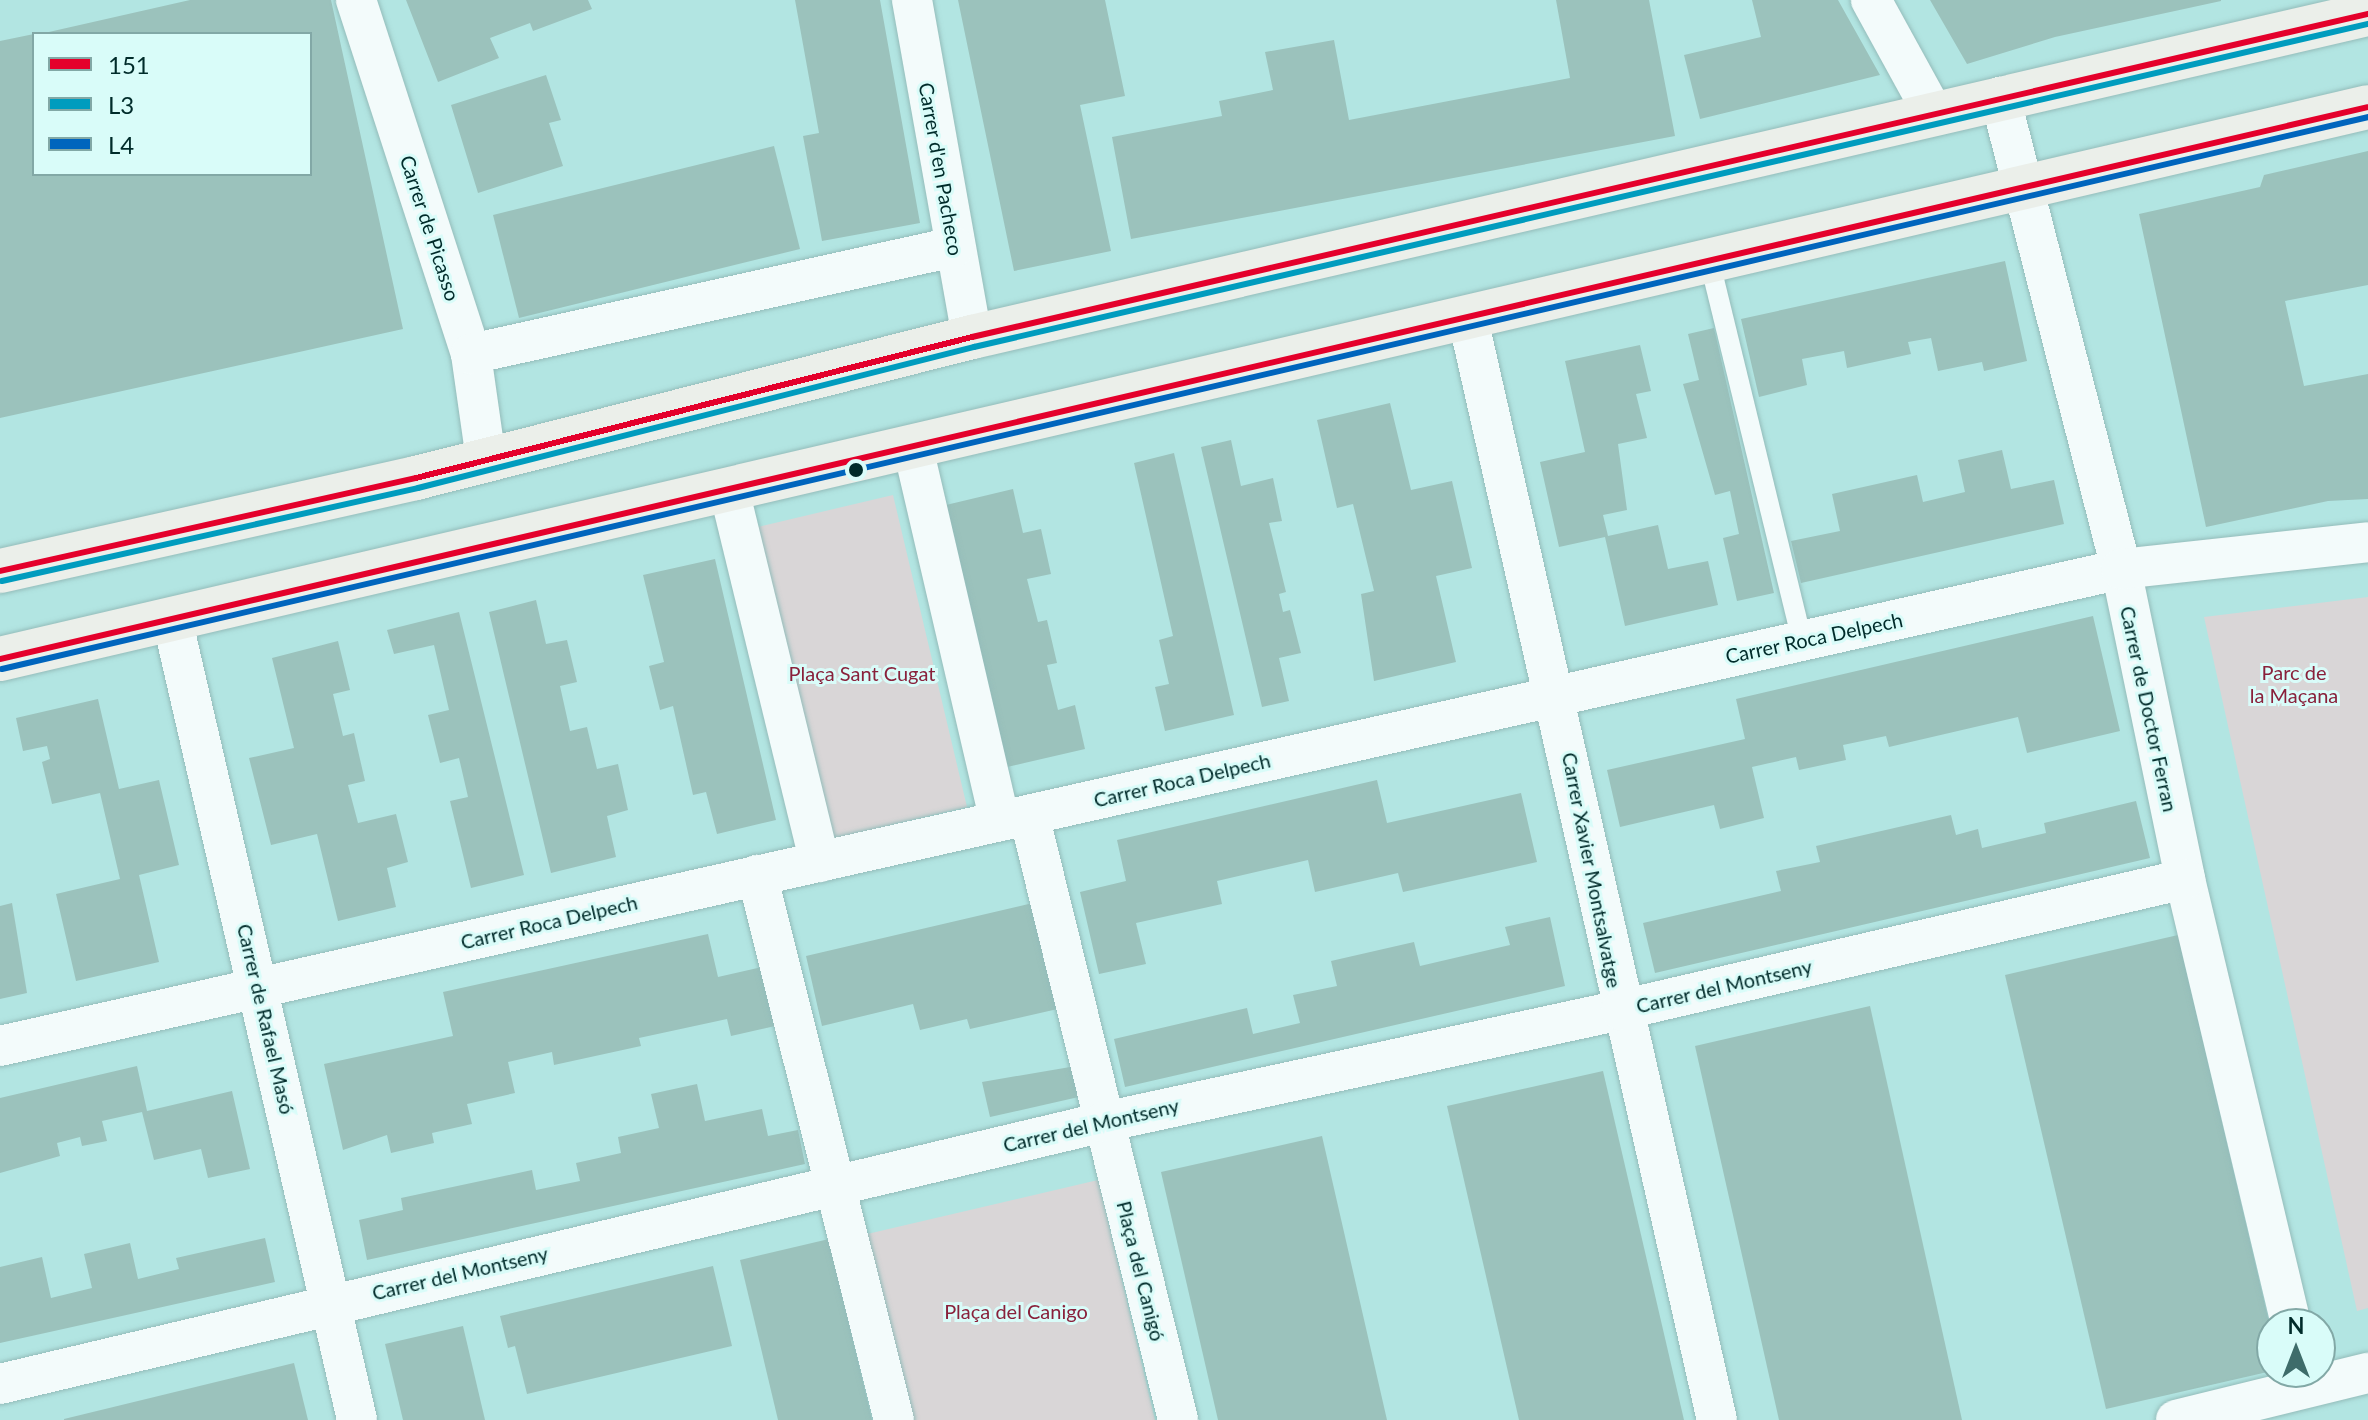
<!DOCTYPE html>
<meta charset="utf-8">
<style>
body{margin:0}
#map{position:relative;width:2368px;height:1420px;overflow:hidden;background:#b2e5e2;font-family:Lato,sans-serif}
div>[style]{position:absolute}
.green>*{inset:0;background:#d9d6d7}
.building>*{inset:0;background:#9bc2bc}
.roads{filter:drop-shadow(0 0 2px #94bcba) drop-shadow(0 0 2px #94bcba)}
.service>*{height:20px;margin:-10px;padding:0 10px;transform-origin:10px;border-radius:10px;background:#f3fbfb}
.minor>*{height:40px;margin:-20px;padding:0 20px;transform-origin:20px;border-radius:20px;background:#f3fbfb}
.secondary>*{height:44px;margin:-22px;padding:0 22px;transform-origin:22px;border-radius:22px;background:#ebefea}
.bus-1>*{height:6px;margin:-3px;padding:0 3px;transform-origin:3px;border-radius:3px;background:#e4002b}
.bus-2>*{height:6px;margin:-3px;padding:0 3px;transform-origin:3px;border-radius:3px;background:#009cbe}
.bus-3>*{height:6px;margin:-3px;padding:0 3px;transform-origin:3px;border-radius:3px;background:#0065bd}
.dots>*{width:22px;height:22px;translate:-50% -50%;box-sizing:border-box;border:4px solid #d9fcf9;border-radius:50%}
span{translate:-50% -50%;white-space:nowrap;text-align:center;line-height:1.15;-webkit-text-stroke:6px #d9fcf9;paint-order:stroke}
.street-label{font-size:20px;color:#002b2a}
.park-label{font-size:20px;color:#89213b}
.legend{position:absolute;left:32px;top:32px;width:280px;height:144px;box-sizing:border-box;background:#d9fcf9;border:2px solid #82a8a6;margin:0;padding:10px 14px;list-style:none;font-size:24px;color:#002b2a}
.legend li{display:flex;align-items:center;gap:16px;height:40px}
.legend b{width:40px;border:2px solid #82a8a6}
.north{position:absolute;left:2256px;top:1308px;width:80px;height:80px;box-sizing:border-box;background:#d9fcf9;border:2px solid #82a8a6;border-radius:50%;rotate:0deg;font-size:22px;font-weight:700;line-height:32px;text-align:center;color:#002b2a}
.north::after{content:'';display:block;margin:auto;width:28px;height:36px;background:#3e6c6a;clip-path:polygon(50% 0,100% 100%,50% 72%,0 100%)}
</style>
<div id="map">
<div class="green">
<div style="clip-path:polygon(893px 495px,967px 807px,827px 840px,753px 528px)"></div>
<div style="clip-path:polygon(2368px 597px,2368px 1308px,2357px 1311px,2204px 617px)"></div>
<div style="clip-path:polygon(1098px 1180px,1155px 1420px,911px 1420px,863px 1235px)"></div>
</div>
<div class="building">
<div style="clip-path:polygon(190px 0,331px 0,403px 329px,0 418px,0 41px,34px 34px,34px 174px,310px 174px,310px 34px,40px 34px)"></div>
<div style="clip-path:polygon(406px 0,588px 0,592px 9px,533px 31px,530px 23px,490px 38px,499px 58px,438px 82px)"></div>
<div style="clip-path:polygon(795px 0,880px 0,920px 223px,822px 241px,803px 136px,819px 133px)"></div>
<div style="clip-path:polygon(958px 0,1105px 0,1125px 96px,1080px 105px,1111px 251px,1014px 271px)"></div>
<div style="clip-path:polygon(1556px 0,1649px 0,1675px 136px,1131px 239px,1112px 137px,1222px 116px,1219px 101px,1273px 90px,1265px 52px,1334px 40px,1349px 120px,1570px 78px)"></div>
<div style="clip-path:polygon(1752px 0,1838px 0,1880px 75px,1700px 119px,1684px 55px,1761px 37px)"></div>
<div style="clip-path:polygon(1930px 0,2221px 0,2221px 1px,2055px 37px,1967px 64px)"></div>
<div style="clip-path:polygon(546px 75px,561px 120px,549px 123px,563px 166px,478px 193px,451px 105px)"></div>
<div style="clip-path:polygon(774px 146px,800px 249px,519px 318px,493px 215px)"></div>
<div style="clip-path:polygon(2368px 151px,2368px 285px,2285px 301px,2304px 386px,2368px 374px,2368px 499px,2328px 501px,2206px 527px,2139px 214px,2260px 187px,2264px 175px)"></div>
<div style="clip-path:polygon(2005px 261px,2027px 361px,1984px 371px,1982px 362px,1938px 371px,1931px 338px,1908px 342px,1911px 354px,1847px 368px,1844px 351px,1802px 359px,1807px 385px,1759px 397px,1741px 319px)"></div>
<div style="clip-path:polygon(1714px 328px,1774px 593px,1737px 601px,1723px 538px,1739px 534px,1730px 491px,1715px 495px,1683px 384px,1699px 380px,1688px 334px)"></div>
<div style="clip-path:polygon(1640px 345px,1651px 391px,1636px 394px,1647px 438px,1618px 444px,1627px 510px,1603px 515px,1608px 536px,1658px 525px,1668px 569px,1708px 561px,1718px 605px,1625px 626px,1605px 537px,1559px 547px,1540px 462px,1585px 452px,1565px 361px)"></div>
<div style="clip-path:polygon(1390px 403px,1411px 490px,1452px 481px,1472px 568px,1436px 576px,1456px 662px,1374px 681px,1361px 594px,1374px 591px,1353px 504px,1337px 508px,1317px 420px)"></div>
<div style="clip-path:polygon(1231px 440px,1241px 486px,1273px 478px,1282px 521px,1269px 523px,1286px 592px,1279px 594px,1283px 612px,1290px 610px,1301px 653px,1279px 658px,1289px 701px,1262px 707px,1201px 447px)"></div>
<div style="clip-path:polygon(2002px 450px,2011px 489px,2054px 480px,2064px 524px,1801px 583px,1791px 541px,1840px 531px,1832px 494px,1917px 475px,1923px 502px,1965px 492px,1958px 460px)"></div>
<div style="clip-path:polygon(1174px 453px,1234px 715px,1165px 731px,1155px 687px,1169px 684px,1159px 640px,1173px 636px,1134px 463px)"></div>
<div style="clip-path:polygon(1013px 489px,1023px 533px,1041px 529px,1051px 574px,1027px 579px,1038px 622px,1047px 620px,1057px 663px,1047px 665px,1058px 710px,1075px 705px,1085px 749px,1007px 767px,946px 505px)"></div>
<div style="clip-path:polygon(715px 559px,776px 820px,717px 834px,706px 792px,693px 795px,673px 706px,660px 710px,649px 666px,664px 662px,643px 575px)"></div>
<div style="clip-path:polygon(536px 600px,546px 644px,567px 640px,577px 682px,560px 686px,570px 731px,587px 727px,597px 769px,618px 764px,628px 810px,607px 816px,616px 857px,551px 873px,489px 612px)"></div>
<div style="clip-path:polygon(459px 612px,524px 875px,471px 888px,450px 801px,468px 797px,459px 758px,440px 763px,428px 715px,449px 710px,434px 645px,394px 654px,387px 630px)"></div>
<div style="clip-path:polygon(2093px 616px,2120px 731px,2027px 753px,2018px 717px,1889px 747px,1886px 736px,1843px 745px,1846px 760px,1799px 770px,1796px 757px,1752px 767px,1764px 818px,1720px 829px,1714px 805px,1620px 827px,1607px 770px,1745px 739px,1736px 699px)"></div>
<div style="clip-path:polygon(338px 641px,350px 690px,333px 694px,343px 736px,354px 733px,365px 781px,348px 785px,358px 823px,396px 814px,408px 862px,387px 868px,396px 907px,338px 921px,317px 834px,271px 845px,249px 758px,294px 748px,272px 658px)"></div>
<div style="clip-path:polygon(98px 699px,119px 789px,159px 780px,179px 865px,139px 875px,159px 962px,76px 981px,56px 894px,120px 879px,100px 793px,52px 804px,42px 762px,50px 759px,47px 746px,23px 751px,16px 718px)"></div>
<div style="clip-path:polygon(1377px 780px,1387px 823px,1521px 793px,1537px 862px,1403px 892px,1398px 873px,1315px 892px,1308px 860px,1217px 881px,1222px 904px,1136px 923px,1146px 964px,1099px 974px,1080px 892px,1126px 881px,1117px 840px)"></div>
<div style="clip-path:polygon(2136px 801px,2150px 858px,1655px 973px,1643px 923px,1781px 891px,1776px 871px,1820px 862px,1816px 846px,1951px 815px,1956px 835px,1978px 829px,1982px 848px,2046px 833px,2044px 823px)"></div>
<div style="clip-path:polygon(1037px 902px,1062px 1008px,970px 1029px,967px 1019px,920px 1030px,913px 1004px,822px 1026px,806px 956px)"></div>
<div style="clip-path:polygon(12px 903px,27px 993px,0 999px,0 906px)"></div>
<div style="clip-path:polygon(1550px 917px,1565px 986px,1125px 1087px,1114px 1039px,1247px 1008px,1253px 1034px,1300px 1023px,1293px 995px,1337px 986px,1331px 961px,1414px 942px,1420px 966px,1510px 945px,1505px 927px)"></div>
<div style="clip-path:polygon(708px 934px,718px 977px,762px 967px,775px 1026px,731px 1036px,727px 1019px,639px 1038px,641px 1046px,554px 1065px,552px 1052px,508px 1062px,515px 1093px,467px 1104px,472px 1124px,432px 1133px,434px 1143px,391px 1153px,387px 1135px,343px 1150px,324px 1064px,453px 1036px,443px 992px)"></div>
<div style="clip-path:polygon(2178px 935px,2272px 1335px,2272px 1371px,2106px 1409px,2005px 975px)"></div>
<div style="clip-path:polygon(1870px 1006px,1962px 1420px,1779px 1420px,1695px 1046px)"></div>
<div style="clip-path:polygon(137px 1066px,147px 1111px,232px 1091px,250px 1169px,208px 1178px,201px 1149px,154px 1160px,142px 1112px,102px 1121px,107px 1141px,82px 1146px,80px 1137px,57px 1143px,60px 1156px,0 1173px,0 1098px)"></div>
<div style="clip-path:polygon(1076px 1066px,1083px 1096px,990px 1117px,982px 1082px)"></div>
<div style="clip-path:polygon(1603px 1071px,1684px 1420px,1519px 1420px,1447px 1106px)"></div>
<div style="clip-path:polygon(697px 1084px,705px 1121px,762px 1109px,768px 1136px,798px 1130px,805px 1164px,367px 1260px,359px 1220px,403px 1210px,401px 1198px,532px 1170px,536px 1190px,580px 1181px,576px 1163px,621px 1153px,618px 1137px,659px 1128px,651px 1094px)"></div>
<div style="clip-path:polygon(1322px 1136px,1387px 1420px,1218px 1420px,1161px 1172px)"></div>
<div style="clip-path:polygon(265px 1238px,275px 1282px,0 1343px,0 1267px,42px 1257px,51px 1298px,92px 1288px,84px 1254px,130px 1243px,138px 1279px,179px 1269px,176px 1258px)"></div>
<div style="clip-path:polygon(829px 1239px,872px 1420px,778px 1420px,740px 1260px)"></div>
<div style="clip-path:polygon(713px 1266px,732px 1346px,527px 1394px,515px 1346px,508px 1348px,500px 1316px)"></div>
<div style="clip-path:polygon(463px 1326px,485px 1420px,403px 1420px,385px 1344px)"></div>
<div style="clip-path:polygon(294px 1363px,308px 1420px,64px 1420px,64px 1419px)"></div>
</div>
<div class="roads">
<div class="service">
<div style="left:1710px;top:263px;width:389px;rotate:76.3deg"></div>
</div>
<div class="minor">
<div style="left:356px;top:0;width:372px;rotate:72deg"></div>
<div style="left:471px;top:354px;width:106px;rotate:81.9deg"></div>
<div style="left:912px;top:0;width:342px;rotate:79.9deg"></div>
<div style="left:1871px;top:0;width:129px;rotate:61.2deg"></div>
<div style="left:2000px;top:97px;width:487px;rotate:75.6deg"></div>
<div style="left:2121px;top:569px;width:317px;rotate:78.3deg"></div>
<div style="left:2185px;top:879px;width:457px;rotate:76.6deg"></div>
<div style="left:1468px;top:319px;width:1129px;rotate:77.26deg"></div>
<div style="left:471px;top:354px;width:495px;rotate:-12.5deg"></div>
<div style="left:913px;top:448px;width:383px;rotate:76.9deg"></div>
<div style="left:729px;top:490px;width:383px;rotate:76.3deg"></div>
<div style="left:172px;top:619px;width:822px;rotate:76.99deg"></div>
<div style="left:1029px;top:815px;width:623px;rotate:76.16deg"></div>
<div style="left:757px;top:875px;width:562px;rotate:75.89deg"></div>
<div style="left:0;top:1046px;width:2174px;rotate:-12.67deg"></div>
<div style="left:2121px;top:569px;width:248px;rotate:-6.2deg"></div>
<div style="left:0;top:1384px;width:1135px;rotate:-13.35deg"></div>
<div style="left:1104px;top:1122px;width:529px;rotate:-12.22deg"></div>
<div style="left:1621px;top:1010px;width:579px;rotate:-13.08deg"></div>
<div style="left:2176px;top:1420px;width:198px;rotate:-13.8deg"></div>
</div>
<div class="secondary">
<div style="left:0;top:571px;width:426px;rotate:-12.6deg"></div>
<div style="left:416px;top:478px;width:574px;rotate:-14.23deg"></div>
<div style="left:972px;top:337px;width:1433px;rotate:-13.03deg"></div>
<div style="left:0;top:659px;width:2431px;rotate:-13.12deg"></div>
</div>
</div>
<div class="bus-1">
<div style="left:0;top:571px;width:426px;rotate:-12.6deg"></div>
<div style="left:416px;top:478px;width:574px;rotate:-14.23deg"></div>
<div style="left:972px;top:337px;width:1433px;rotate:-13.03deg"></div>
<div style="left:0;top:659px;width:2431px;rotate:-13.12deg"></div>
</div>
<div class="bus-2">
<div style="left:2px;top:581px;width:426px;rotate:-12.6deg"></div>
<div style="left:418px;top:488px;width:574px;rotate:-14.23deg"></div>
<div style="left:974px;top:347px;width:1431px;rotate:-13.05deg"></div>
</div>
<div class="bus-3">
<div style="left:2px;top:669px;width:2430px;rotate:-13.13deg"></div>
</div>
<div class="dots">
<div style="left:856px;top:470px;background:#002b2a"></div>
</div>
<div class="street-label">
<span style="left:941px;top:169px;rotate:80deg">Carrer d'en Pacheco</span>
<span style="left:430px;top:228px;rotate:72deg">Carrer de Picasso</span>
<span style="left:1814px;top:638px;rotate:-12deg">Carrer Roca Delpech</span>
<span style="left:2149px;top:709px;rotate:78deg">Carrer de Doctor Ferran</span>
<span style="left:1182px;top:780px;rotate:-13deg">Carrer Roca Delpech</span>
<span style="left:1592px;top:870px;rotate:79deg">Carrer Xavier Montsalvatge</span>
<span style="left:549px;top:922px;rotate:-13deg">Carrer Roca Delpech</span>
<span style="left:1724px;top:986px;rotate:-13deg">Carrer del Montseny</span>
<span style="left:266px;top:1019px;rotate:77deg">Carrer de Rafael Masó</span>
<span style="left:1091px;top:1125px;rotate:-13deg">Carrer del Montseny</span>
<span style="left:1141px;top:1271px;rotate:76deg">Plaça del Canigó</span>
<span style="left:460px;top:1273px;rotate:-13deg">Carrer del Montseny</span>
</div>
<div class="park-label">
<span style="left:2294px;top:684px">Parc de<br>la Maçana</span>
<span style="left:862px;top:673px">Plaça Sant Cugat</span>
<span style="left:1016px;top:1311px">Plaça del Canigo</span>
</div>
<ul class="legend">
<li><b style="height:10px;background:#e4002b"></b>151</li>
<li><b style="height:10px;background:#009cbe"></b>L3</li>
<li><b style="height:10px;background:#0065bd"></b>L4</li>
</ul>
<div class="north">N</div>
</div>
